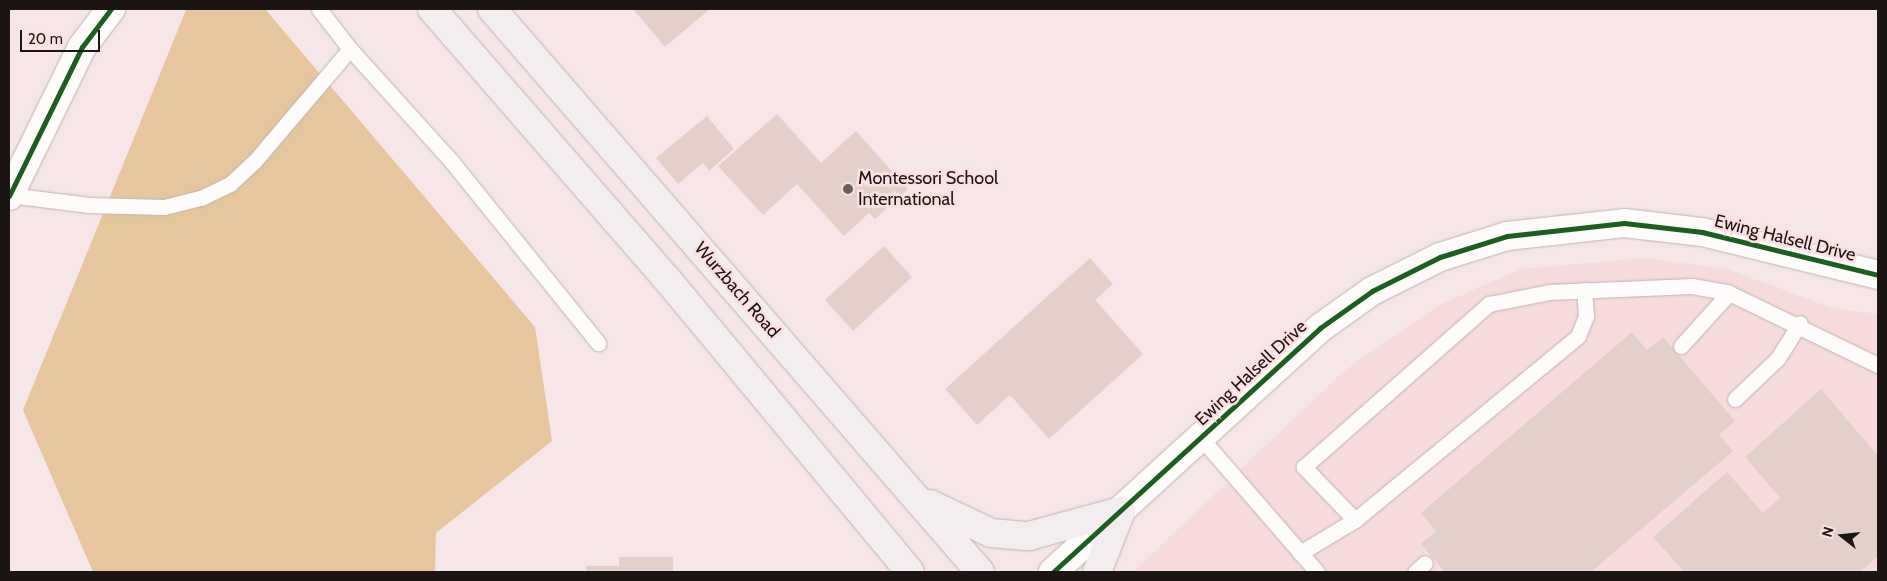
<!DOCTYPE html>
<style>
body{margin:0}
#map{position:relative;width:1887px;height:581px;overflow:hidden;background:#f6e6e7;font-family:Cabin,sans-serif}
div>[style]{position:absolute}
.built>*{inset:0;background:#f7dbdd}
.green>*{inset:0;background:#e6c79d}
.building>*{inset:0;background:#e4d0ca}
.roads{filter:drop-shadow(0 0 1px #c0b4b4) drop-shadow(0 0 1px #c0b4b4)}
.service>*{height:15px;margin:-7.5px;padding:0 7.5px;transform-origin:7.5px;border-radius:7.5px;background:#fefbfb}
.minor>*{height:28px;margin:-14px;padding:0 14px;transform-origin:14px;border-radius:14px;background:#fefbfb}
.tertiary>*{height:28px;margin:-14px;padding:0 14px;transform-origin:14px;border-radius:14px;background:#fefbfb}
.primary>*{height:28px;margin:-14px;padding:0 14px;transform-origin:14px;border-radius:14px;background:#f4edf0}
.cycleway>*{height:5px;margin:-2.5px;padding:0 2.5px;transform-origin:2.5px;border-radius:2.5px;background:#1b5e20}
.dots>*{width:14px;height:14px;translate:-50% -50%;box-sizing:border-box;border:2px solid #fce0e1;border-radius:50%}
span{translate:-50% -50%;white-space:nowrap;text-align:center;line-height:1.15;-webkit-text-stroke:5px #fce0e1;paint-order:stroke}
.poi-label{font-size:18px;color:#1d1414}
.left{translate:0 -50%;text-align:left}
.street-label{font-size:18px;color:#1d1414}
.frame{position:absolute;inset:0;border:10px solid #1d1414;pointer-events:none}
.north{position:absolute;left:1817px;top:511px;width:50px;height:50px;-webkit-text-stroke:4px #fce0e1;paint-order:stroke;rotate:286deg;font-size:14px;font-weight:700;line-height:20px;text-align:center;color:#1d1414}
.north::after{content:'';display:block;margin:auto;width:18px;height:22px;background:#1d1414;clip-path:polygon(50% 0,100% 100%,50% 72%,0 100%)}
.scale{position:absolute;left:20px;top:30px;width:80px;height:22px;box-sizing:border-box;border:2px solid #1d1414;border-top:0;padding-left:6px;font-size:15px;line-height:18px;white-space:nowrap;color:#1d1414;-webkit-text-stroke:4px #fce0e1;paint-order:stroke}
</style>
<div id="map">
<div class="built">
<div style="clip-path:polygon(1646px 258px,1727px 269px,1832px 308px,1878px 314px,1878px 572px,1133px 572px,1344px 371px,1439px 305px,1521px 269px)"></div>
</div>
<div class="green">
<div style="clip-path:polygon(265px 9px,535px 327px,552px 441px,436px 533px,435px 572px,93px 572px,23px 410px,186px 10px)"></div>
</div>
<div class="building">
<div style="clip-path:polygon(633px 9px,710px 9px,665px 47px)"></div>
<div style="clip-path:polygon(777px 114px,821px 163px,856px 131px,908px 189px,875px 219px,869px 213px,844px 236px,797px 184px,763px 215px,718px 166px)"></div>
<div style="clip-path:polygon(707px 116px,734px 149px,709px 171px,703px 163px,678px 184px,656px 158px)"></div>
<div style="clip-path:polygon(884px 246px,912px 277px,853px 331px,825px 300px)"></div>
<div style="clip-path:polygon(1090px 258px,1113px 284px,1095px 300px,1143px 354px,1049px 439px,1010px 395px,977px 425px,945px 389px)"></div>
<div style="clip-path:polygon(1632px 332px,1647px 350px,1663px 337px,1735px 421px,1719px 435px,1733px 451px,1591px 572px,1445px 572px,1421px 544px,1436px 531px,1421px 513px)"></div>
<div style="clip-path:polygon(1821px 389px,1878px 456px,1878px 556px,1860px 572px,1684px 572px,1653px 537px,1727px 472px,1763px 513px,1780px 498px,1745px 457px)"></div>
<div style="clip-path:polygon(619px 557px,673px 557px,673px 572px,586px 572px,586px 566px,619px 566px)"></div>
</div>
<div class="roads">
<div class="service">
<div style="left:319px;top:9px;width:51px;rotate:52.2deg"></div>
<div style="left:9px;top:195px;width:81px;rotate:7.1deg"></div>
<div style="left:89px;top:205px;width:75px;rotate:1.5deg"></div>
<div style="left:164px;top:207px;width:38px;rotate:-14deg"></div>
<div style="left:201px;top:198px;width:32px;rotate:-26deg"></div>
<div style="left:230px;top:184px;width:33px;rotate:-43deg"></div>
<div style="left:254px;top:162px;width:148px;rotate:-49.7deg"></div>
<div style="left:350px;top:49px;width:152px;rotate:47.9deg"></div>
<div style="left:452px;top:162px;width:233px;rotate:51.1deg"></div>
<div style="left:1681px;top:346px;width:72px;rotate:-47.8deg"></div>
<div style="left:1735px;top:399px;width:59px;rotate:-43.6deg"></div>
<div style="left:1778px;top:358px;width:41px;rotate:-57.8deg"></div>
<div style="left:1201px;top:438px;width:177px;rotate:49.1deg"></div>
<div style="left:1355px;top:520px;width:289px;rotate:-39.5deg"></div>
<div style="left:1578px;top:336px;width:22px;rotate:-68deg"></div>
<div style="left:1586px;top:316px;width:26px;rotate:-94deg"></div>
<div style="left:1300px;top:553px;width:64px;rotate:-31deg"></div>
<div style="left:1355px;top:520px;width:74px;rotate:-133.9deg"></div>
<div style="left:1304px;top:467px;width:247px;rotate:-41.4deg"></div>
<div style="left:1489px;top:304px;width:61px;rotate:-11.3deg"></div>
<div style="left:1549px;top:292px;width:143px;rotate:-2.4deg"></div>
<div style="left:1692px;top:286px;width:36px;rotate:10deg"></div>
<div style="left:1727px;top:292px;width:168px;rotate:25.8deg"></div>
<div style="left:1415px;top:572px;width:13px;rotate:-42deg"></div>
</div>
<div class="minor">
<div style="left:9px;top:196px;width:166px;rotate:-63.9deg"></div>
<div style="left:82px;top:47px;width:48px;rotate:-52.7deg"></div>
</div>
<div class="tertiary">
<div style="left:1053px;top:572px;width:362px;rotate:-42.4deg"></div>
<div style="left:1320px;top:328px;width:64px;rotate:-35.4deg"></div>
<div style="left:1372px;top:291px;width:76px;rotate:-26.6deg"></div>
<div style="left:1440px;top:257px;width:70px;rotate:-17.4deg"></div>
<div style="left:1507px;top:236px;width:118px;rotate:-6.3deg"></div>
<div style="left:1624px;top:223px;width:79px;rotate:6.6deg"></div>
<div style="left:1702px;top:232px;width:181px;rotate:13.7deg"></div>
</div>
<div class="primary">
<div style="left:432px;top:9px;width:357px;rotate:49deg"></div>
<div style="left:666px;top:278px;width:382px;rotate:50.3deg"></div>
<div style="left:492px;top:9px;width:745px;rotate:49.08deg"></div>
<div style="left:930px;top:504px;width:68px;rotate:25.4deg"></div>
<div style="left:991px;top:533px;width:38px;rotate:5deg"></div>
<div style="left:1029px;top:536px;width:95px;rotate:-15.2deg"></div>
<div style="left:1097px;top:572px;width:66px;rotate:-68.5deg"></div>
</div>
</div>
<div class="cycleway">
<div style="left:9px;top:196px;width:166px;rotate:-63.9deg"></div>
<div style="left:82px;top:47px;width:48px;rotate:-52.7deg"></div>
<div style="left:1053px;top:572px;width:362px;rotate:-42.4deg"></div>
<div style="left:1320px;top:328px;width:64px;rotate:-35.4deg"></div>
<div style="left:1372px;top:291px;width:76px;rotate:-26.6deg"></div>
<div style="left:1440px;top:257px;width:70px;rotate:-17.4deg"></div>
<div style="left:1507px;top:236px;width:118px;rotate:-6.3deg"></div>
<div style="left:1624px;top:223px;width:79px;rotate:6.6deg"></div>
<div style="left:1702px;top:232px;width:181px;rotate:13.7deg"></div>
</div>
<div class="dots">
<div style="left:848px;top:189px;background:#695e5e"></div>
</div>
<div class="poi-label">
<span class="left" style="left:858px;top:189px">Montessori School<br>International</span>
</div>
<div class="street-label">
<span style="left:1785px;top:238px;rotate:14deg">Ewing Halsell Drive</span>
<span style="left:737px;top:290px;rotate:49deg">Wurzbach Road</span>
<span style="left:1251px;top:373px;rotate:-43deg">Ewing Halsell Drive</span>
</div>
<div class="frame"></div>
<div class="north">N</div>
<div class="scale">20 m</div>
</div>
